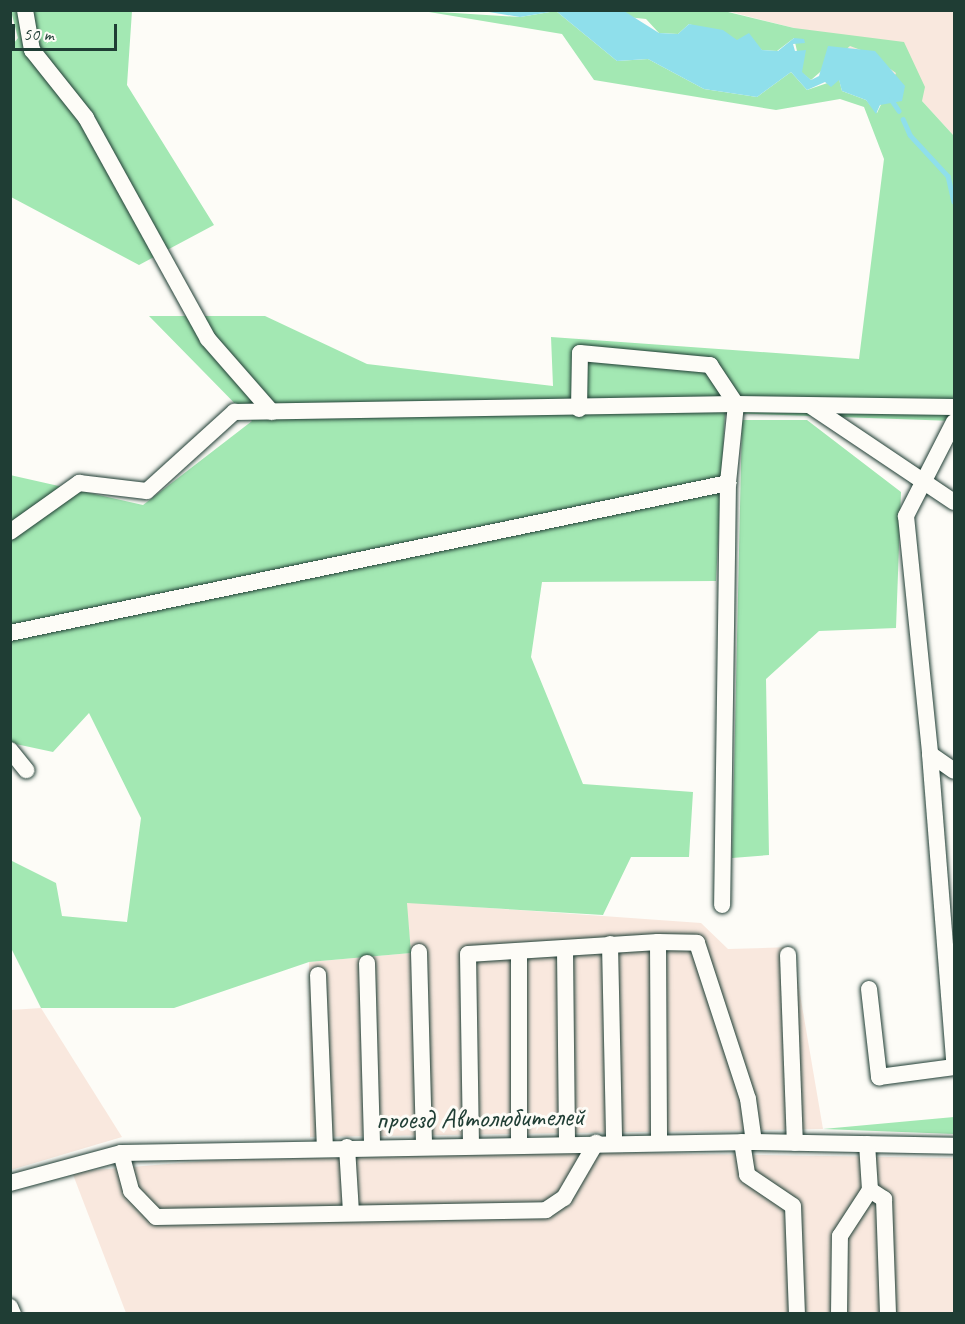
<!DOCTYPE html>
<meta charset="utf-8">
<style>
body{margin:0}
#map{position:relative;width:965px;height:1324px;overflow:hidden;background:#fdfcf7;font-family:Caveat,sans-serif}
div>[style]{position:absolute}
.built>*{inset:0;background:#f9e8de}
.green>*{inset:0;background:#a3e8b3}
.water>*{inset:0;background:#8fdfeb}
.stream>*{height:4.5px;margin:-2.25px;padding:0 2.25px;transform-origin:2.25px;border-radius:2.25px;background:#8fdfeb}
.roads{filter:drop-shadow(0 0 2px #1f3d34) drop-shadow(0 0 2px #1f3d34)}
.minor>*{height:16px;margin:-8px;padding:0 8px;transform-origin:8px;border-radius:8px;background:#fdfcf7}
span{translate:-50% -50%;white-space:nowrap;text-align:center;line-height:1.15;-webkit-text-stroke:6px #fdfcf7;paint-order:stroke}
.street-label{font-size:28px;color:#1f3d34}
.frame{position:absolute;inset:0;border:12px solid #1f3d34;pointer-events:none}
.scale{position:absolute;left:12px;top:24px;width:105px;height:27px;box-sizing:border-box;border:3px solid #1f3d34;border-top:0;padding-left:8px;font-size:18px;line-height:21px;white-space:nowrap;color:#1f3d34;-webkit-text-stroke:4px #fdfcf7;paint-order:stroke}
</style>
<div id="map">
<div class="built">
<div style="clip-path:polygon(727px 11px,954px 11px,954px 136px,922px 101px,794px 28px)"></div>
<div style="clip-path:polygon(406px 902px,701px 923px,728px 949px,792px 947px,823px 1129px,310px 1137px,309px 962px,411px 953px)"></div>
<div style="clip-path:polygon(41px 1008px,122px 1137px,11px 1170px,11px 1010px)"></div>
<div style="clip-path:polygon(574px 1152px,954px 1158px,954px 1313px,126px 1313px,72px 1172px,215px 1160px)"></div>
</div>
<div class="green">
<div style="clip-path:polygon(11px 11px,132px 11px,127px 85px,214px 225px,139px 265px,11px 197px,10px 48px,18px 38px)"></div>
<div style="clip-path:polygon(423px 11px,520px 17px,556px 11px,617px 61px,648px 59px,704px 89px,757px 97px,791px 72px,807px 90px,839px 79px,842px 91px,866px 100px,877px 113px,896px 73px,866px 52px,850px 46px,811px 80px,802px 73px,794px 38px,777px 51px,762px 50px,689px 24px,678px 34px,659px 33px,646px 19px,627px 17px,624px 11px,724px 11px,794px 28px,904px 42px,925px 87px,922px 101px,954px 136px,954px 421px,725px 413px,716px 581px,542px 582px,531px 657px,583px 784px,693px 792px,689px 857px,631px 857px,603px 915px,407px 903px,411px 953px,309px 962px,174px 1008px,41px 1008px,11px 948px,10px 860px,56px 883px,62px 916px,127px 922px,141px 818px,89px 713px,53px 752px,11px 743px,10px 475px,143px 505px,252px 421px,149px 316px,265px 316px,367px 364px,553px 386px,551px 337px,859px 359px,884px 159px,864px 107px,840px 99px,776px 110px,594px 80px,562px 34px)"></div>
<div style="clip-path:polygon(742px 420px,807px 420px,901px 492px,896px 628px,819px 631px,766px 679px,769px 855px,732px 858px)"></div>
<div style="clip-path:polygon(954px 1117px,954px 1134px,823px 1129px)"></div>
</div>
<div class="water">
<div style="clip-path:polygon(483px 11px,556px 11px,520px 17px)"></div>
<div style="clip-path:polygon(556px 11px,624px 11px,659px 33px,678px 34px,689px 24px,723px 30px,737px 40px,749px 33px,762px 50px,778px 51px,794px 38px,804px 39px,805px 43px,793px 44px,795px 51px,806px 50px,802px 72px,811px 80px,819px 76px,828px 46px,875px 51px,905px 86px,902px 101px,880px 105px,876px 114px,866px 100px,842px 91px,839px 80px,831px 87px,825px 82px,807px 90px,791px 72px,757px 97px,704px 89px,648px 59px,617px 61px)"></div>
</div>
<div class="stream">
<div style="left:891px;top:99px;width:14px;rotate:56deg"></div>
<div style="left:903px;top:119px;width:17px;rotate:66deg"></div>
<div style="left:910px;top:135px;width:56px;rotate:47.2deg"></div>
<div style="left:948px;top:176px;width:26px;rotate:77deg"></div>
</div>
<div class="roads">
<div class="minor">
<div style="left:25px;top:10px;width:41px;rotate:80.1deg"></div>
<div style="left:32px;top:50px;width:87px;rotate:51.5deg"></div>
<div style="left:86px;top:118px;width:252px;rotate:61.1deg"></div>
<div style="left:208px;top:339px;width:97px;rotate:48.8deg"></div>
<div style="left:811px;top:406px;width:172px;rotate:33.9deg"></div>
<div style="left:579px;top:409px;width:56px;rotate:-89deg"></div>
<div style="left:580px;top:353px;width:131px;rotate:5.3deg"></div>
<div style="left:710px;top:365px;width:47px;rotate:56.3deg"></div>
<div style="left:736px;top:404px;width:79px;rotate:95.8deg"></div>
<div style="left:728px;top:483px;width:422px;rotate:90.8deg"></div>
<div style="left:954px;top:422px;width:106px;rotate:117.1deg"></div>
<div style="left:906px;top:516px;width:239px;rotate:84.2deg"></div>
<div style="left:930px;top:754px;width:29px;rotate:35deg"></div>
<div style="left:10px;top:532px;width:85px;rotate:-35.4deg"></div>
<div style="left:79px;top:483px;width:68px;rotate:6.7deg"></div>
<div style="left:147px;top:491px;width:118px;rotate:-42.2deg"></div>
<div style="left:234px;top:412px;width:502px;rotate:-0.91deg"></div>
<div style="left:736px;top:404px;width:218px;rotate:0.8deg"></div>
<div style="left:10px;top:633px;width:734px;rotate:-11.8deg"></div>
<div style="left:10px;top:750px;width:26px;rotate:51deg"></div>
<div style="left:930px;top:754px;width:309px;rotate:85.5deg"></div>
<div style="left:658px;top:942px;width:201px;rotate:89.7deg"></div>
<div style="left:610px;top:944px;width:199px;rotate:88.8deg"></div>
<div style="left:565px;top:950px;width:193px;rotate:89.4deg"></div>
<div style="left:419px;top:952px;width:194px;rotate:88.5deg"></div>
<div style="left:519px;top:953px;width:191px;rotate:90deg"></div>
<div style="left:788px;top:955px;width:188px;rotate:87.9deg"></div>
<div style="left:367px;top:963px;width:183px;rotate:88.4deg"></div>
<div style="left:318px;top:975px;width:172px;rotate:87.7deg"></div>
<div style="left:869px;top:989px;width:89px;rotate:83.5deg"></div>
<div style="left:879px;top:1077px;width:76px;rotate:-7.6deg"></div>
<div style="left:742px;top:1142px;width:33px;rotate:81deg"></div>
<div style="left:747px;top:1175px;width:55px;rotate:34deg"></div>
<div style="left:793px;top:1206px;width:108px;rotate:87.9deg"></div>
<div style="left:471px;top:1145px;width:191px;rotate:-90.9deg"></div>
<div style="left:468px;top:954px;width:190px;rotate:-3.6deg"></div>
<div style="left:658px;top:942px;width:39px;rotate:1deg"></div>
<div style="left:697px;top:943px;width:164px;rotate:71.9deg"></div>
<div style="left:748px;top:1099px;width:43px;rotate:82.1deg"></div>
<div style="left:347px;top:1147px;width:65px;rotate:86.5deg"></div>
<div style="left:121px;top:1153px;width:39px;rotate:75deg"></div>
<div style="left:131px;top:1191px;width:36px;rotate:46deg"></div>
<div style="left:156px;top:1217px;width:390px;rotate:-1deg"></div>
<div style="left:546px;top:1210px;width:22px;rotate:-34deg"></div>
<div style="left:564px;top:1198px;width:64px;rotate:-59.8deg"></div>
<div style="left:10px;top:1183px;width:115px;rotate:-15.1deg"></div>
<div style="left:121px;top:1153px;width:633px;rotate:-1deg"></div>
<div style="left:754px;top:1142px;width:200px;rotate:1.1deg"></div>
<div style="left:870px;top:1190px;width:17px;rotate:33deg"></div>
<div style="left:884px;top:1199px;width:115px;rotate:88deg"></div>
<div style="left:10px;top:1307px;width:8px;rotate:67deg"></div>
<div style="left:839px;top:1314px;width:78px;rotate:-89.3deg"></div>
<div style="left:840px;top:1236px;width:55px;rotate:-56.9deg"></div>
<div style="left:870px;top:1190px;width:46px;rotate:-93.7deg"></div>
</div>
</div>
<div class="street-label">
<span style="left:480px;top:1118px;rotate:-1deg">проезд Автолюбителей</span>
</div>
<div class="frame"></div>
<div class="scale">50 m</div>
</div>
